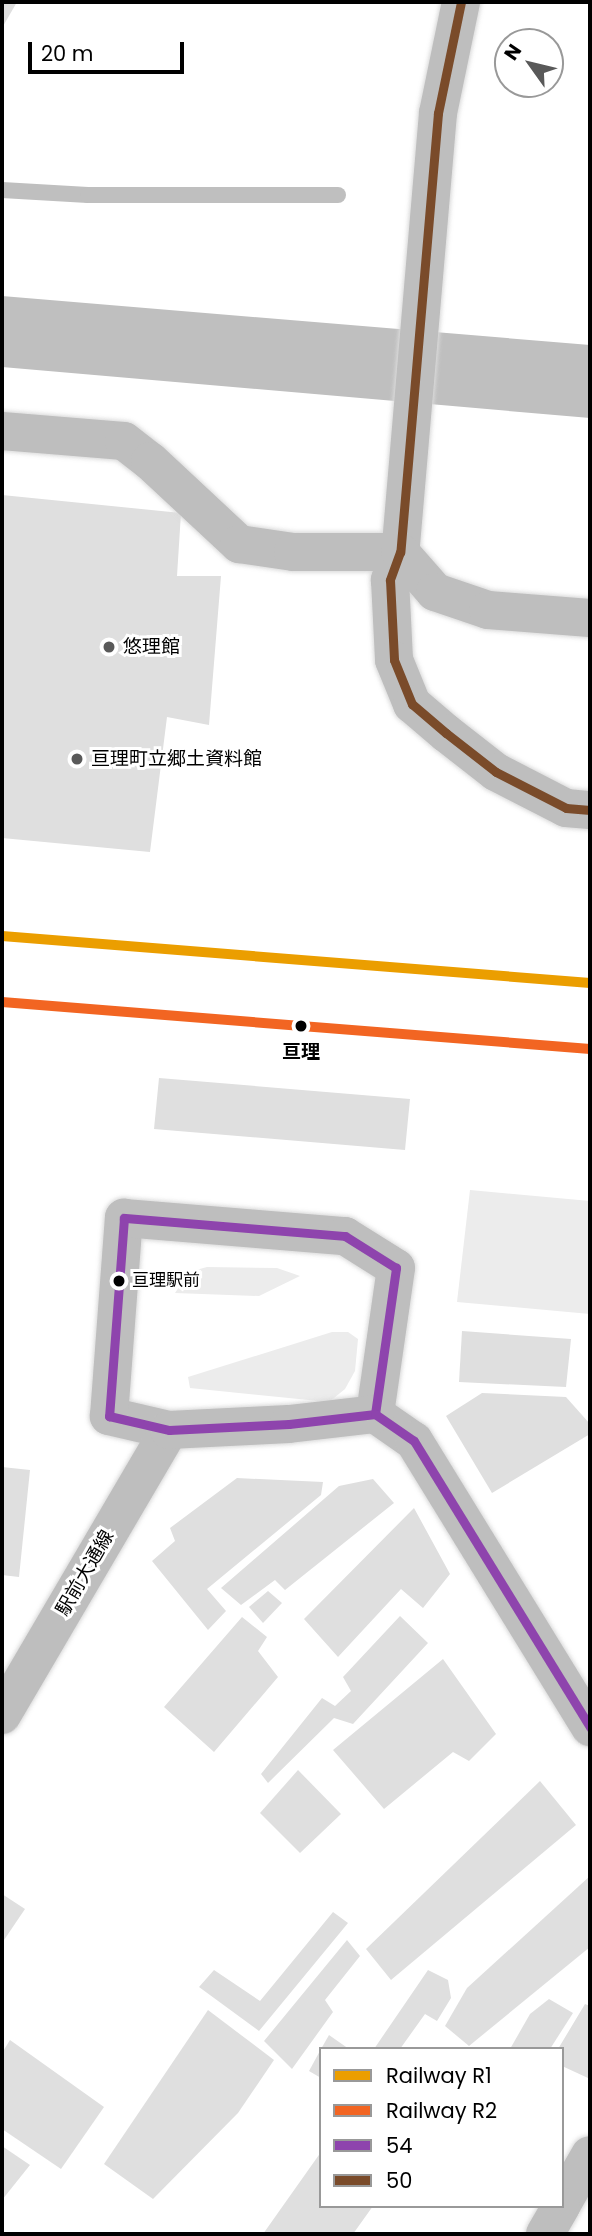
<!DOCTYPE html>
<meta charset="utf-8">
<style>
body{margin:0}
#map{position:relative;width:592px;height:2236px;overflow:hidden;background:#fff;font-family:Poppins,"Noto Sans JP",sans-serif}
div>[style]{position:absolute}
.green>*{inset:0;background:#ececec}
.water>*{inset:0;background:#bfbfbf}
.stream>*{height:16px;margin:-8px;padding:0 8px;transform-origin:8px;border-radius:8px;background:#bfbfbf}
.building>*{inset:0;background:#dfdfdf}
.roads{filter:drop-shadow(0 0 2px #dbdbdb) drop-shadow(0 0 2px #dbdbdb)}
.minor>*{height:38px;margin:-19px;padding:0 19px;transform-origin:19px;border-radius:19px;background:#bebebe}
.major>*{height:38px;margin:-19px;padding:0 19px;transform-origin:19px;border-radius:19px;background:#bebebe}
.bus-1>*{height:9px;margin:-4.5px;padding:0 4.5px;transform-origin:4.5px;border-radius:4.5px;background:#8e44ad}
.bus-2>*{height:9px;margin:-4.5px;padding:0 4.5px;transform-origin:4.5px;border-radius:4.5px;background:#7a4b2a}
.rail-1>*{height:10px;margin:-5px;padding:0 5px;transform-origin:5px;border-radius:5px;background:#eb9e00}
.rail-2>*{height:10px;margin:-5px;padding:0 5px;transform-origin:5px;border-radius:5px;background:#f26522}
.dots>*{width:19px;height:19px;translate:-50% -50%;box-sizing:border-box;border:4px solid #fff;border-radius:50%}
span{translate:-50% -50%;white-space:nowrap;text-align:center;line-height:1.15;-webkit-text-stroke:6px #fff;paint-order:stroke}
.bus-label{font-size:17px;color:#000}
.left{translate:0 -50%;text-align:left}
.poi-label{font-size:19px;color:#000}
.stop-label{font-size:19px;color:#000;font-weight:700}
.street-label{font-size:19px;color:#000}
.frame{position:absolute;inset:0;border:4px solid #000;pointer-events:none}
.legend{position:absolute;left:319px;top:2047px;width:245px;height:161px;box-sizing:border-box;background:#fff;border:2px solid #999;margin:0;padding:9px 12px;list-style:none;font-size:21px;color:#000}
.legend li{display:flex;align-items:center;gap:14px;height:35px}
.legend b{width:35px;border:2px solid #999}
.north{position:absolute;left:494px;top:28px;width:70px;height:70px;box-sizing:border-box;background:#fff;border:2px solid #999;border-radius:50%;rotate:304deg;font-size:19px;font-weight:700;line-height:28px;text-align:center;color:#000}
.north::after{content:'';display:block;margin:auto;width:24px;height:32px;background:#595959;clip-path:polygon(50% 0,100% 100%,50% 72%,0 100%)}
.scale{position:absolute;left:28px;top:42px;width:156px;height:32px;box-sizing:border-box;border:4px solid #000;border-top:0;padding-left:9px;font-size:21px;line-height:24px;white-space:nowrap;color:#000;-webkit-text-stroke:5px #fff;paint-order:stroke}
</style>
<div id="map">
<div class="green">
<div style="clip-path:polygon(470px 1190px,590px 1201px,590px 1314px,457px 1302px)"></div>
<div style="clip-path:polygon(207px 1267px,277px 1268px,300px 1276px,259px 1296px,175px 1293px,189px 1272px)"></div>
<div style="clip-path:polygon(332px 1332px,348px 1332px,358px 1339px,355px 1371px,345px 1389px,329px 1402px,190px 1388px,188px 1377px)"></div>
</div>
<div class="water">
<div style="clip-path:polygon(2px 296px,590px 345px,590px 418px,2px 367px)"></div>
</div>
<div class="stream">
<div style="left:2px;top:190px;width:86px;rotate:3.3deg"></div>
<div style="left:88px;top:195px;width:250px"></div>
</div>
<div class="building">
<div style="clip-path:polygon(2px 2px,17px 2px,2px 28px)"></div>
<div style="clip-path:polygon(2px 495px,181px 513px,177px 576px,221px 576px,209px 725px,167px 717px,150px 852px,2px 838px)"></div>
<div style="clip-path:polygon(159px 1078px,410px 1099px,405px 1150px,154px 1129px)"></div>
<div style="clip-path:polygon(462px 1331px,571px 1339px,566px 1387px,459px 1382px)"></div>
<div style="clip-path:polygon(482px 1393px,566px 1397px,590px 1424px,590px 1434px,492px 1493px,446px 1416px)"></div>
<div style="clip-path:polygon(2px 1467px,30px 1470px,19px 1577px,2px 1575px)"></div>
<div style="clip-path:polygon(237px 1478px,323px 1482px,321px 1495px,207px 1589px,226px 1611px,208px 1630px,152px 1561px,175px 1541px,170px 1528px)"></div>
<div style="clip-path:polygon(373px 1479px,394px 1503px,285px 1590px,275px 1580px,241px 1605px,221px 1588px,339px 1486px)"></div>
<div style="clip-path:polygon(414px 1508px,450px 1574px,423px 1608px,401px 1589px,338px 1657px,304px 1619px)"></div>
<div style="clip-path:polygon(268px 1591px,282px 1603px,263px 1623px,249px 1607px)"></div>
<div style="clip-path:polygon(400px 1616px,428px 1643px,353px 1724px,334px 1718px,268px 1783px,261px 1774px,322px 1698px,335px 1706px,351px 1691px,343px 1677px)"></div>
<div style="clip-path:polygon(242px 1617px,267px 1637px,258px 1651px,278px 1677px,214px 1752px,164px 1707px)"></div>
<div style="clip-path:polygon(443px 1659px,496px 1734px,469px 1761px,453px 1752px,384px 1809px,333px 1750px)"></div>
<div style="clip-path:polygon(298px 1770px,341px 1814px,300px 1853px,260px 1813px)"></div>
<div style="clip-path:polygon(540px 1781px,576px 1825px,391px 1980px,366px 1949px)"></div>
<div style="clip-path:polygon(590px 1876px,590px 1947px,469px 2046px,445px 2026px,467px 1988px)"></div>
<div style="clip-path:polygon(2px 1894px,25px 1909px,2px 1943px)"></div>
<div style="clip-path:polygon(333px 1912px,348px 1923px,259px 2031px,199px 1987px,214px 1970px,260px 2001px)"></div>
<div style="clip-path:polygon(347px 1940px,360px 1956px,325px 2000px,333px 2012px,292px 2069px,264px 2041px)"></div>
<div style="clip-path:polygon(428px 1970px,448px 1980px,451px 1998px,437px 2021px,425px 2014px,400px 2049px,374px 2049px)"></div>
<div style="clip-path:polygon(549px 1999px,573px 2013px,550px 2049px,510px 2049px,530px 2014px)"></div>
<div style="clip-path:polygon(585px 2004px,590px 2006px,588px 2078px,562px 2066px,562px 2049px,558px 2049px)"></div>
<div style="clip-path:polygon(208px 2010px,274px 2060px,238px 2113px,153px 2199px,104px 2164px)"></div>
<div style="clip-path:polygon(329px 2035px,349px 2049px,321px 2049px)"></div>
<div style="clip-path:polygon(10px 2040px,104px 2107px,61px 2169px,2px 2129px,2px 2053px)"></div>
<div style="clip-path:polygon(321px 2049px,321px 2078px,309px 2071px)"></div>
<div style="clip-path:polygon(2px 2146px,30px 2165px,2px 2200px)"></div>
<div style="clip-path:polygon(321px 2152px,321px 2206px,373px 2206px,353px 2234px,263px 2234px)"></div>
</div>
<div class="roads">
<div class="minor">
<div style="left:461px;top:2px;width:113px;rotate:101.7deg"></div>
<div style="left:438px;top:113px;width:441px;rotate:94.9deg"></div>
<div style="left:400px;top:552px;width:30px;rotate:110deg"></div>
<div style="left:390px;top:580px;width:80px;rotate:87.1deg"></div>
<div style="left:394px;top:660px;width:48px;rotate:67.8deg"></div>
<div style="left:412px;top:704px;width:45px;rotate:40.5deg"></div>
<div style="left:446px;top:733px;width:63px;rotate:38deg"></div>
<div style="left:496px;top:772px;width:79px;rotate:27.2deg"></div>
<div style="left:566px;top:808px;width:24px;rotate:5deg"></div>
<div style="left:2px;top:431px;width:122px;rotate:4.7deg"></div>
<div style="left:124px;top:441px;width:33px;rotate:38deg"></div>
<div style="left:150px;top:461px;width:122px;rotate:43deg"></div>
<div style="left:239px;top:544px;width:55px;rotate:8.4deg"></div>
<div style="left:293px;top:552px;width:107px"></div>
<div style="left:400px;top:552px;width:53px;rotate:48.8deg"></div>
<div style="left:435px;top:592px;width:56px;rotate:18.8deg"></div>
<div style="left:488px;top:610px;width:102px;rotate:4.5deg"></div>
<div style="left:169px;top:1430px;width:62px;rotate:-166.9deg"></div>
<div style="left:109px;top:1416px;width:199px;rotate:-85.7deg"></div>
<div style="left:124px;top:1218px;width:222px;rotate:4.7deg"></div>
<div style="left:345px;top:1236px;width:60px;rotate:32.1deg"></div>
<div style="left:396px;top:1268px;width:148px;rotate:98.2deg"></div>
<div style="left:375px;top:1414px;width:47px;rotate:34.7deg"></div>
<div style="left:414px;top:1441px;width:336px;rotate:58.4deg"></div>
<div style="left:562px;top:2204px;width:56px;rotate:-60.3deg"></div>
<div style="left:545px;top:2234px;width:32px;rotate:-60deg"></div>
</div>
<div class="major">
<div style="left:2px;top:1715px;width:330px;rotate:-59.6deg"></div>
<div style="left:169px;top:1430px;width:120px;rotate:-2.9deg"></div>
<div style="left:289px;top:1424px;width:87px;rotate:-6.6deg"></div>
</div>
</div>
<div class="bus-1">
<div style="left:375px;top:1414px;width:148px;rotate:-81.8deg"></div>
<div style="left:396px;top:1268px;width:60px;rotate:-147.9deg"></div>
<div style="left:345px;top:1236px;width:222px;rotate:-175.3deg"></div>
<div style="left:124px;top:1218px;width:199px;rotate:94.3deg"></div>
<div style="left:109px;top:1416px;width:62px;rotate:13.1deg"></div>
<div style="left:169px;top:1430px;width:120px;rotate:-2.9deg"></div>
<div style="left:289px;top:1424px;width:87px;rotate:-6.6deg"></div>
<div style="left:375px;top:1414px;width:47px;rotate:34.7deg"></div>
<div style="left:414px;top:1441px;width:336px;rotate:58.4deg"></div>
</div>
<div class="bus-2">
<div style="left:461px;top:2px;width:113px;rotate:101.7deg"></div>
<div style="left:438px;top:113px;width:441px;rotate:94.9deg"></div>
<div style="left:400px;top:552px;width:30px;rotate:110deg"></div>
<div style="left:390px;top:580px;width:80px;rotate:87.1deg"></div>
<div style="left:394px;top:660px;width:48px;rotate:67.8deg"></div>
<div style="left:412px;top:704px;width:45px;rotate:40.5deg"></div>
<div style="left:446px;top:733px;width:63px;rotate:38deg"></div>
<div style="left:496px;top:772px;width:79px;rotate:27.2deg"></div>
<div style="left:566px;top:808px;width:24px;rotate:5deg"></div>
</div>
<div class="rail-1">
<div style="left:2px;top:936px;width:590px;rotate:4.57deg"></div>
</div>
<div class="rail-2">
<div style="left:2px;top:1002px;width:590px;rotate:4.57deg"></div>
</div>
<div class="dots">
<div style="left:109px;top:647px;background:#595959"></div>
<div style="left:77px;top:759px;background:#595959"></div>
<div style="left:301px;top:1026px;background:#000"></div>
<div style="left:119px;top:1281px;background:#000"></div>
</div>
<div class="bus-label">
<span class="left" style="left:132px;top:1281px">亘理駅前</span>
</div>
<div class="poi-label">
<span class="left" style="left:123px;top:647px">悠理館</span>
<span class="left" style="left:91px;top:759px">亘理町立郷土資料館</span>
</div>
<div class="stop-label">
<span style="left:301px;top:1052px">亘理</span>
</div>
<div class="street-label">
<span style="left:85px;top:1573px;rotate:-60deg">駅前大通線</span>
</div>
<div class="frame"></div>
<ul class="legend">
<li><b style="height:9px;background:#eb9e00"></b>Railway R1</li>
<li><b style="height:9px;background:#f26522"></b>Railway R2</li>
<li><b style="height:9px;background:#8e44ad"></b>54</li>
<li><b style="height:9px;background:#7a4b2a"></b>50</li>
</ul>
<div class="north">N</div>
<div class="scale">20 m</div>
</div>
